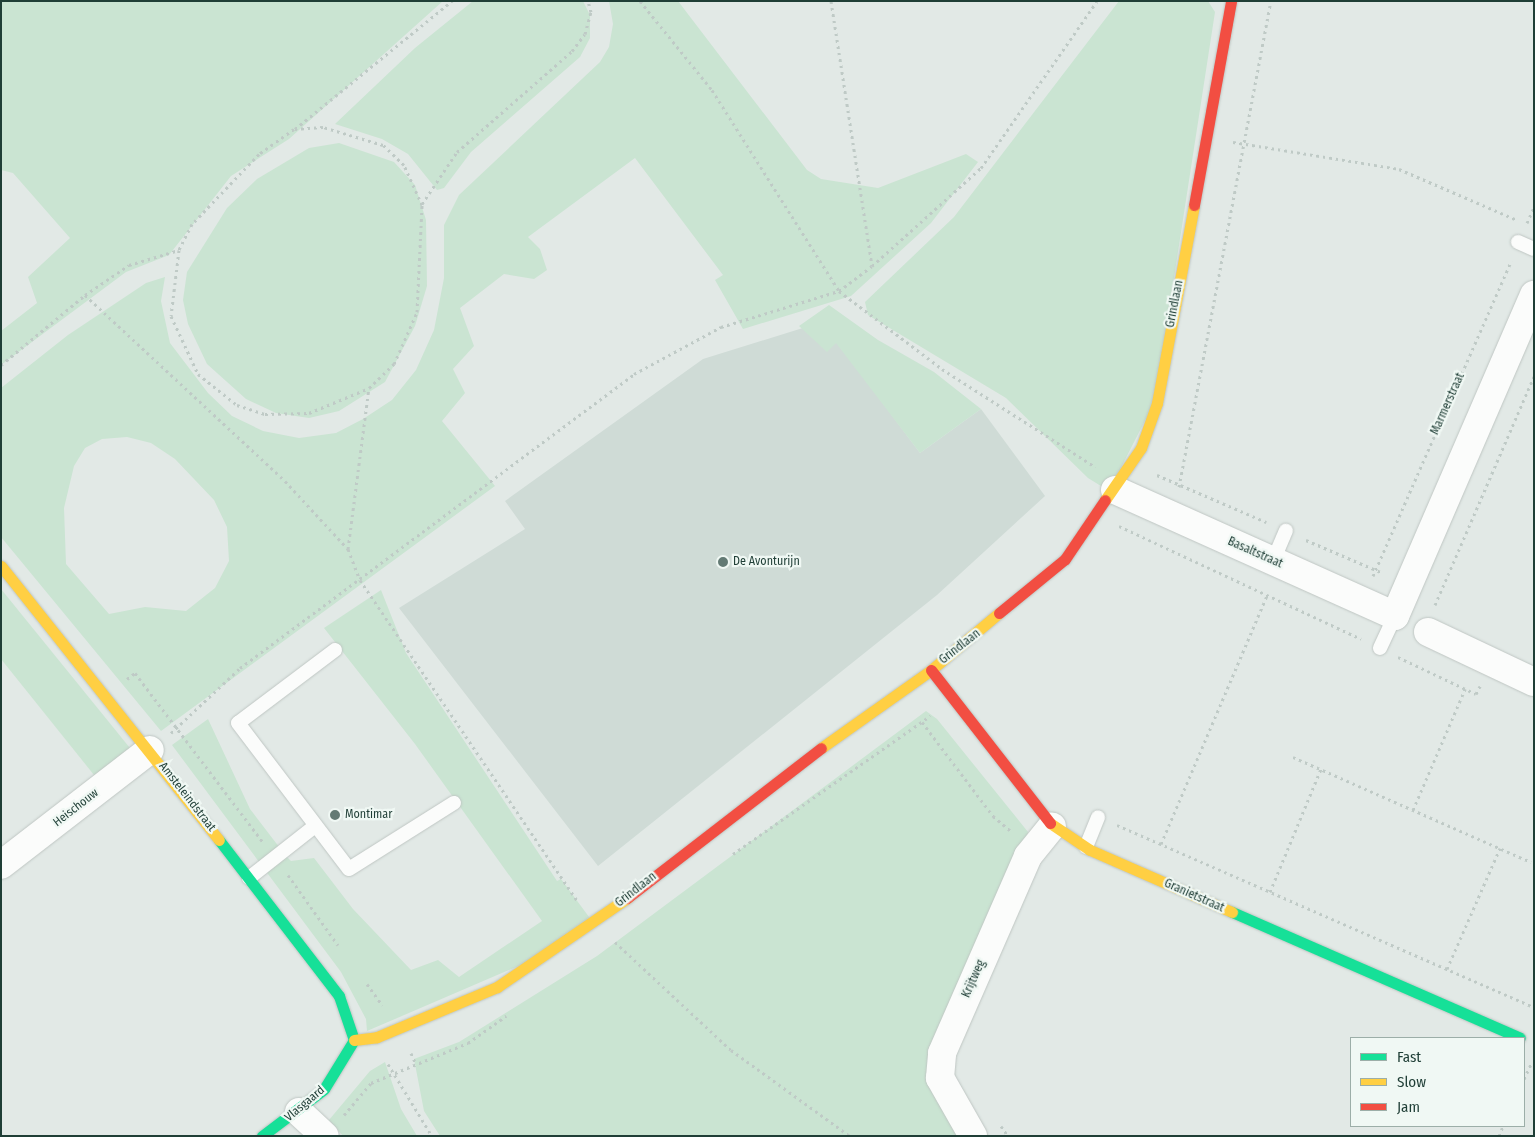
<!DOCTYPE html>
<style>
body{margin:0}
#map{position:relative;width:1535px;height:1137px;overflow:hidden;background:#e2e9e6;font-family:"Fira Sans Condensed",sans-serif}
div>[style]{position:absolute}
.built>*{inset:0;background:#cfdbd6}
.green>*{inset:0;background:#cae4d2}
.path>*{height:3px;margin-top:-1.5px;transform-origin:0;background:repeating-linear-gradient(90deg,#bfcac6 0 2.5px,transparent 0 6.5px)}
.roads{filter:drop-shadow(0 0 1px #bfc6c3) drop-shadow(0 0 1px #bfc6c3)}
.lane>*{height:14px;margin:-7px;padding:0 7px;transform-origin:7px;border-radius:7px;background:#fbfcfb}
.street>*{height:28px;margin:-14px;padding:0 14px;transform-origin:14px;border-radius:14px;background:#fbfcfb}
.fast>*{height:11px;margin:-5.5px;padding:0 5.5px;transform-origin:5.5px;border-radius:5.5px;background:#16e098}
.slow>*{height:11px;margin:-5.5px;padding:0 5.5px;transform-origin:5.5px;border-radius:5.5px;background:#ffcf43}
.jam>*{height:11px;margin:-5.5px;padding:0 5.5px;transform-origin:5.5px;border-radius:5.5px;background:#f24e42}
.dots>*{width:14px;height:14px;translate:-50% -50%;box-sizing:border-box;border:2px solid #f0f8f4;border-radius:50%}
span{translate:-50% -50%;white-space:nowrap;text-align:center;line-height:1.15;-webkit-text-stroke:4.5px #f0f8f4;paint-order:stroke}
.street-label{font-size:12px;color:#1f3e36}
.poi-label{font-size:12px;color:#1f3e36}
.left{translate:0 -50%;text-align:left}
.frame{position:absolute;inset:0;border:2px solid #1f3e36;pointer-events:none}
.legend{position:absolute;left:1350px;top:1037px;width:175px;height:90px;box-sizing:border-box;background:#f0f8f4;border:1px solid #9caea8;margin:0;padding:6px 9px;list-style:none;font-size:15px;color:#1f3e36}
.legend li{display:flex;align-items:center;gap:10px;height:25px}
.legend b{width:25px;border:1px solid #9caea8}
</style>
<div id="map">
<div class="built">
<div style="clip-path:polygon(822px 322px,920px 453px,981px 409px,1045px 496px,937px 595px,598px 866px,399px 608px,525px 529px,505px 501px,703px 359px)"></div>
</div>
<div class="green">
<div style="clip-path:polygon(1px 1px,443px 1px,289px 139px,231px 176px,169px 255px,126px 272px,1px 365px,1px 331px,37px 303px,28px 277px,70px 238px,13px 173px,1px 170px)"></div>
<div style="clip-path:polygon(473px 1px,583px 1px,590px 15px,590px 38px,580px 57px,471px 152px,444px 188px,437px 190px,408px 154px,382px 139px,335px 124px,415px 48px)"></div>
<div style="clip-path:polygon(evenodd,609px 1px,678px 1px,807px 170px,821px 179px,878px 188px,966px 154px,978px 162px,931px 223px,851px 296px,743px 329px,715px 280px,723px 275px,635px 158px,528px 237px,540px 249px,547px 270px,534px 279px,504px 274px,460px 308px,474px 346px,453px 369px,465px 393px,442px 421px,495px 486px,161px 731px,1px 537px,1px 388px,68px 335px,146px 283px,165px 277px,161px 301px,170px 343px,208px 393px,232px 416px,263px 431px,299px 438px,336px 433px,363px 419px,392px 400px,416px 370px,434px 330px,444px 278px,444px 225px,459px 195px,600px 62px,609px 47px,613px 24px,609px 1px,127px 437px,151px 443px,175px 459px,214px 500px,227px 527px,229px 561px,215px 588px,186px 611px,145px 607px,109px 614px,66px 564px,64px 508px,74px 466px,85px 448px,102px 439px,127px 437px)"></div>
<div style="clip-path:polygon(1119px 1px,1208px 1px,1215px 12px,1155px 401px,1109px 491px,1088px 478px,1006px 398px,868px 315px,865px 302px,954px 217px)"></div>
<div style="clip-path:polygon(339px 143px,394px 162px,415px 185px,426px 220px,427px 286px,415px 326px,385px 382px,339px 411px,309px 418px,276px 413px,246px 399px,207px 364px,188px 324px,183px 300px,187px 272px,227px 208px,257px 179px,309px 148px)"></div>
<div style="clip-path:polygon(829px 305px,878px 340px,934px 372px,981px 409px,920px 453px,836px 343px,827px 352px,799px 326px)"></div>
<div style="clip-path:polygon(1px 589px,134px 753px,98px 780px,1px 659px)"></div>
<div style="clip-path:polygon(381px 590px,406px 653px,557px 881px,561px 879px,592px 921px,537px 958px,367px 1031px,366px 1019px,341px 972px,172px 745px,208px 719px,250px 809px,286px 856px,291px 861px,314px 858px,353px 909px,411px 970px,438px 960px,459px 977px,542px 921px,415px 744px,324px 628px)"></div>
<div style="clip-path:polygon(926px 711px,937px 719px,1028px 832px,1025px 851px,930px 1083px,961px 1136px,440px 1136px,424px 1111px,414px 1059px,459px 1042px,597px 956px)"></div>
<div style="clip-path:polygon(385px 1062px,401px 1109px,417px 1136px,343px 1136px,329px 1120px,370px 1071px)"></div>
</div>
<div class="path">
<div style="left:640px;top:1px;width:114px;rotate:51deg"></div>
<div style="left:712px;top:90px;width:238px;rotate:57.7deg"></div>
<div style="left:839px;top:291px;width:129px;rotate:37.1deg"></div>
<div style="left:942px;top:369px;width:182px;rotate:32.6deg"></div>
<div style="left:831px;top:1px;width:268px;rotate:81.2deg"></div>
<div style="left:295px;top:129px;width:203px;rotate:-39.2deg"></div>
<div style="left:1233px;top:142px;width:168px;rotate:9.2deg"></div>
<div style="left:1399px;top:169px;width:129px;rotate:23.4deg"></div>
<div style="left:422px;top:204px;width:63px;rotate:-56.1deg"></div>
<div style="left:457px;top:152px;width:153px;rotate:-41.3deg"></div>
<div style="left:572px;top:51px;width:21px;rotate:-53deg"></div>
<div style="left:585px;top:34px;width:23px;rotate:-75deg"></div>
<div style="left:591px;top:12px;width:11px;rotate:-105deg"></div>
<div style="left:1527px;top:223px;width:17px;rotate:-66deg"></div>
<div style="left:85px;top:295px;width:273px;rotate:42.9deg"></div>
<div style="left:285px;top:481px;width:93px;rotate:47.2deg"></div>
<div style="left:348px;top:549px;width:33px;rotate:69deg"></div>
<div style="left:360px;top:580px;width:387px;rotate:55.9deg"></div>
<div style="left:1px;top:365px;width:109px;rotate:-39.8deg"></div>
<div style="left:85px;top:295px;width:53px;rotate:-34.3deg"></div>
<div style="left:129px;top:265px;width:52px;rotate:-16.7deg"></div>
<div style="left:1157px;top:475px;width:119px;rotate:23.3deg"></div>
<div style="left:1179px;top:487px;width:495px;rotate:-79.3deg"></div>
<div style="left:1119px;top:526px;width:267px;rotate:25deg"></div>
<div style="left:1306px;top:540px;width:84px;rotate:23.2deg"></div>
<div style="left:348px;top:549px;width:162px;rotate:-82.6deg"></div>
<div style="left:369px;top:388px;width:35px;rotate:-44deg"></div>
<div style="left:394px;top:364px;width:57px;rotate:-66.1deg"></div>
<div style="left:417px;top:312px;width:107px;rotate:-87.3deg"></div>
<div style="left:422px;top:205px;width:44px;rotate:-114.2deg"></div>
<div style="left:404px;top:165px;width:29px;rotate:-136deg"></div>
<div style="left:383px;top:145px;width:63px;rotate:-163.3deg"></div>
<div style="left:323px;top:127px;width:29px;rotate:176deg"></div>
<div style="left:294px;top:129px;width:43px;rotate:144.5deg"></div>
<div style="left:259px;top:154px;width:97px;rotate:133.7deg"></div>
<div style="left:192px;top:224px;width:29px;rotate:117deg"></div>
<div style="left:179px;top:250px;width:66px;rotate:96.9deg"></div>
<div style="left:171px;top:316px;width:64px;rotate:65deg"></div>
<div style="left:198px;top:374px;width:50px;rotate:38.5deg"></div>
<div style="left:237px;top:405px;width:29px;rotate:18deg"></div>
<div style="left:265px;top:414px;width:44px;rotate:-1.3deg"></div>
<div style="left:309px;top:413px;width:65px;rotate:-22.6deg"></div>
<div style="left:1373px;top:576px;width:344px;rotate:-66.3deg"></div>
<div style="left:1435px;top:605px;width:249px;rotate:-66.6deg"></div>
<div style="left:1398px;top:657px;width:86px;rotate:25.4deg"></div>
<div style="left:1476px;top:694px;width:9px;rotate:-63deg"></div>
<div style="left:127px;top:679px;width:10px;rotate:-37deg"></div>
<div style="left:135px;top:673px;width:212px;rotate:52.9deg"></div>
<div style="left:922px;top:722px;width:118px;rotate:52.9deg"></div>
<div style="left:993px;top:816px;width:23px;rotate:40deg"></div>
<div style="left:171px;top:733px;width:95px;rotate:-43.3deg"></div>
<div style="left:240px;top:668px;width:492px;rotate:-36.7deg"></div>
<div style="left:634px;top:374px;width:99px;rotate:-28.4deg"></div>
<div style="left:721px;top:327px;width:123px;rotate:-17deg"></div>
<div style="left:839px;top:291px;width:41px;rotate:-37.1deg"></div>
<div style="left:872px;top:266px;width:147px;rotate:-42deg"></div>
<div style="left:981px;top:168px;width:203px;rotate:-55.2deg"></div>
<div style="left:1293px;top:757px;width:260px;rotate:23.8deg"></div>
<div style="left:1413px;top:810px;width:132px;rotate:-66.7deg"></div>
<div style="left:1117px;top:825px;width:455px;rotate:23.6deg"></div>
<div style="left:1161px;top:844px;width:271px;rotate:-66.9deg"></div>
<div style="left:733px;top:854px;width:241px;rotate:-35deg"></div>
<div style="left:288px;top:875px;width:86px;rotate:54.5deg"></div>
<div style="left:1270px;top:892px;width:133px;rotate:-67.5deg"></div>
<div style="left:615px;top:942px;width:158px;rotate:43deg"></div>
<div style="left:731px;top:1050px;width:147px;rotate:35.9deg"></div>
<div style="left:1447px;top:969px;width:132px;rotate:-66.3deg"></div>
<div style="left:367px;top:984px;width:26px;rotate:54deg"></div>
<div style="left:411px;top:1053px;width:12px;rotate:66deg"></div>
<div style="left:388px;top:1064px;width:84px;rotate:58.6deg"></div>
<div style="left:1524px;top:1079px;width:17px;rotate:-65deg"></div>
<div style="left:344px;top:1115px;width:42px;rotate:-49.8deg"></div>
<div style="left:371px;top:1083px;width:105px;rotate:-22.4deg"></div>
<div style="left:468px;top:1043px;width:47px;rotate:-35.4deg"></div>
<div style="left:1001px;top:1126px;width:12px;rotate:55deg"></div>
<div style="left:1499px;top:1136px;width:11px;rotate:-68deg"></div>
</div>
<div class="roads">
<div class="lane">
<div style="left:1518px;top:242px;width:17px;rotate:24deg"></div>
<div style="left:1273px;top:561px;width:33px;rotate:-67deg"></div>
<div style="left:1380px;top:648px;width:35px;rotate:-65deg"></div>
<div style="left:335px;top:650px;width:121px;rotate:143deg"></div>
<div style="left:238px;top:723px;width:183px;rotate:52.8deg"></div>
<div style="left:349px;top:869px;width:124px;rotate:-32.2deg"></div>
<div style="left:1086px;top:847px;width:32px;rotate:-68deg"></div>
<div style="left:249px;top:878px;width:84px;rotate:-38.2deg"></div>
</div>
<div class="street">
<div style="left:1115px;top:490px;width:307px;rotate:24.2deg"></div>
<div style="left:1395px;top:616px;width:350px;rotate:-66.6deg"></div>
<div style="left:1428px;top:632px;width:117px;rotate:25.3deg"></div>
<div style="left:1px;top:865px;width:188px;rotate:-37.7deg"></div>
<div style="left:299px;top:1112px;width:35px;rotate:43deg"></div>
<div style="left:973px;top:1136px;width:67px;rotate:-119.6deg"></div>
<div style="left:940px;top:1078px;width:25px;rotate:-85deg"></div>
<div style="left:942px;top:1053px;width:215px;rotate:-66.4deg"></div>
<div style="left:1028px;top:856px;width:38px;rotate:-51deg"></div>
</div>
<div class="fast">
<div style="left:219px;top:840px;width:197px;rotate:52.4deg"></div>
<div style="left:339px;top:996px;width:46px;rotate:71.2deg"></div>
<div style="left:354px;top:1040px;width:57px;rotate:121.5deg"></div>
<div style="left:324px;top:1089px;width:78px;rotate:142.8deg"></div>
<div style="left:1232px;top:912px;width:314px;rotate:23.6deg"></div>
</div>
<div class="slow">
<div style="left:1105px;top:500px;width:63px;rotate:-55.3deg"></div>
<div style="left:1141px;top:448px;width:48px;rotate:-70.4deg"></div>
<div style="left:1157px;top:403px;width:201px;rotate:-79.4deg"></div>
<div style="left:1px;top:566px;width:350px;rotate:51.5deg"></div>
<div style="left:821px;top:748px;width:135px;rotate:-35.3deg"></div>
<div style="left:931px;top:670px;width:89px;rotate:-40deg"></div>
<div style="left:1050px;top:823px;width:48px;rotate:34deg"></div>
<div style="left:1090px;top:850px;width:155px;rotate:23.6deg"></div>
<div style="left:354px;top:1040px;width:23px;rotate:-7deg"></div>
<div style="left:377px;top:1037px;width:130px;rotate:-22.6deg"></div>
<div style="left:497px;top:987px;width:158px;rotate:-34.4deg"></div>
</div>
<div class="jam">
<div style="left:1194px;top:205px;width:207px;rotate:-79.7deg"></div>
<div style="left:999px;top:613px;width:85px;rotate:-39.3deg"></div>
<div style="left:1065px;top:559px;width:71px;rotate:-55.9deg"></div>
<div style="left:931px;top:670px;width:194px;rotate:52.1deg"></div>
<div style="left:627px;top:898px;width:245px;rotate:-37.7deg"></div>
</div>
</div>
<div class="dots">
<div style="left:723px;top:562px;background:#637a74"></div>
<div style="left:335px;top:815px;background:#637a74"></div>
</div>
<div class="street-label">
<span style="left:1175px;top:304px;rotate:-79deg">Grindlaan</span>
<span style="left:1448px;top:404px;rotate:-66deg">Marmerstraat</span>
<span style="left:1255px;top:553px;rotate:24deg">Basaltstraat</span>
<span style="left:960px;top:647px;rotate:-38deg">Grindlaan</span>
<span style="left:187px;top:797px;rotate:52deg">Amsteleindstraat</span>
<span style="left:76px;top:808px;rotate:-38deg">Heischouw</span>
<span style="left:636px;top:890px;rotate:-38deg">Grindlaan</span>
<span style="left:1194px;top:896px;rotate:24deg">Granietstraat</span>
<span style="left:974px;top:979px;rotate:-66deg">Krijtweg</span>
<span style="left:305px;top:1104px;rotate:-40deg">Vlasgaard</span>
</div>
<div class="poi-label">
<span class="left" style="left:733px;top:562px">De Avonturijn</span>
<span class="left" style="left:345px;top:815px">Montimar</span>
</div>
<div class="frame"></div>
<ul class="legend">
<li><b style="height:6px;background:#16e098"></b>Fast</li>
<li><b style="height:6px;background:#ffcf43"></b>Slow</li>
<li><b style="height:6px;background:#f24e42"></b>Jam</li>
</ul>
</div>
